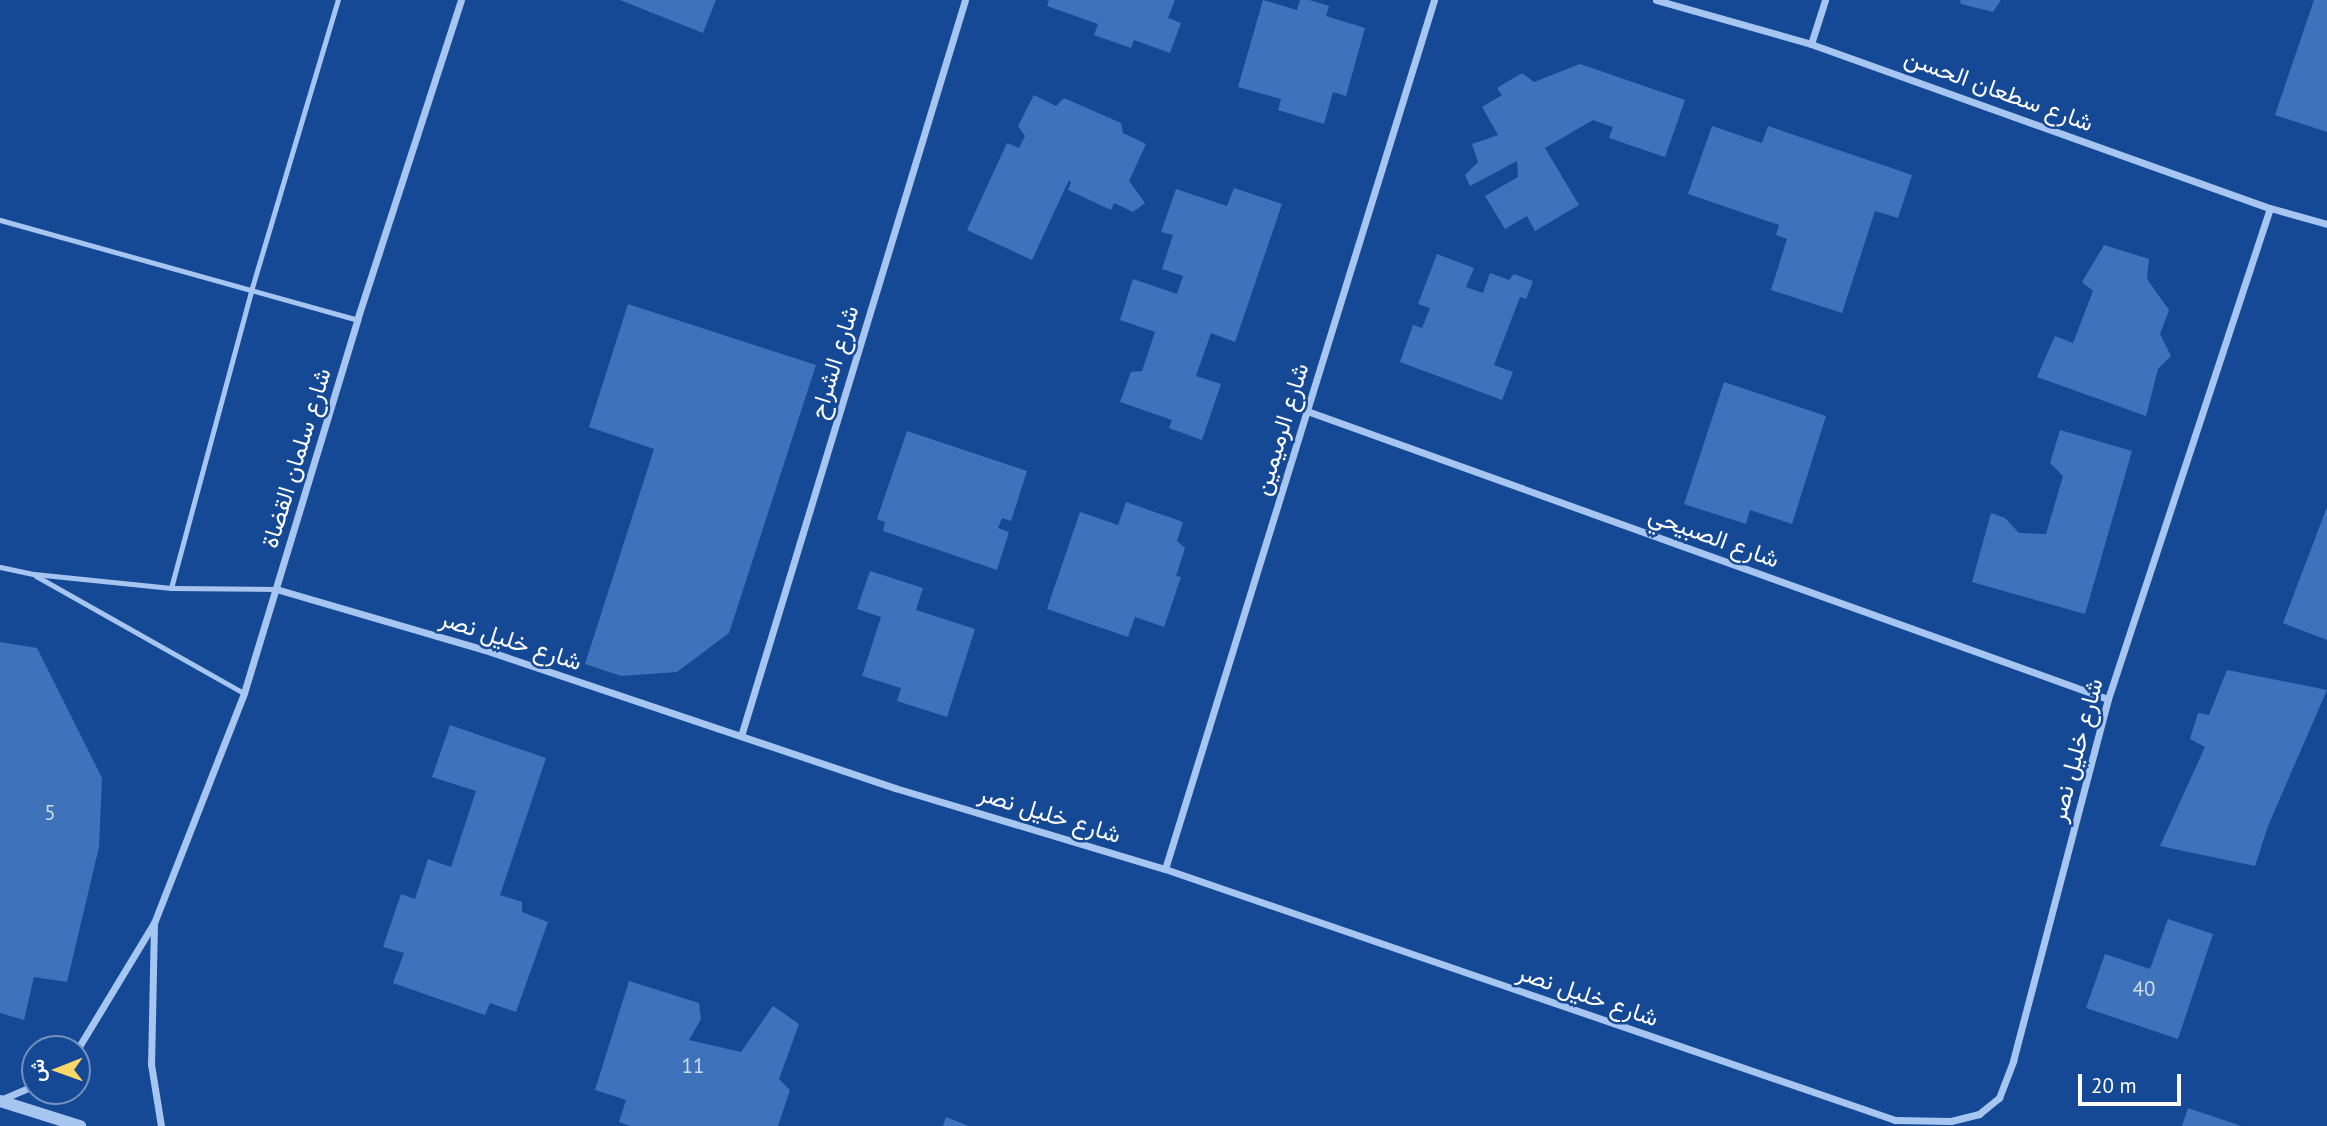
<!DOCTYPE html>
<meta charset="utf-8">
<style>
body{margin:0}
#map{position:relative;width:2327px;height:1126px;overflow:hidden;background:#154995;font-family:"PT Sans",Vazirmatn,sans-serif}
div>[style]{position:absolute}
.building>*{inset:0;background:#3e73bc}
.service>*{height:5px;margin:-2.5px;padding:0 2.5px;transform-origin:2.5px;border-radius:2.5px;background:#a6c6f1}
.minor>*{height:7px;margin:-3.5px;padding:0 3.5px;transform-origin:3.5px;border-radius:3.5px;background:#a6c6f1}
.tertiary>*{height:12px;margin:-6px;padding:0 6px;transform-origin:6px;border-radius:6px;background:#a6c6f1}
span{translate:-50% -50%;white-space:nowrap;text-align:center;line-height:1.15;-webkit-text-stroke:5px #154995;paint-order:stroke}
.number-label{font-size:21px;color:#cfdcee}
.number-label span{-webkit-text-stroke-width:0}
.street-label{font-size:24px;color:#fff}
.north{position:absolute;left:21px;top:1035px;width:70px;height:70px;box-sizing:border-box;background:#154995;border:2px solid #7392bf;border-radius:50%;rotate:269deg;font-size:19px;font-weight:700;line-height:28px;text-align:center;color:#fff}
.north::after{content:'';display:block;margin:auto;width:24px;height:32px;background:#ffd766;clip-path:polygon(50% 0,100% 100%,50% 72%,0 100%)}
.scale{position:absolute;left:2078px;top:1074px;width:103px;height:32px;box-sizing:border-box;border:4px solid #fff;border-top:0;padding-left:9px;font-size:21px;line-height:24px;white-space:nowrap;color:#fff;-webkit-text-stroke:5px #154995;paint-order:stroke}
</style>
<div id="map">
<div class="building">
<div style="clip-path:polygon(620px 0,716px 0,703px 33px)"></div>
<div style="clip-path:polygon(1049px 0,1175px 0,1168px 18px,1181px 23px,1170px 53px,1134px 40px,1131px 48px,1094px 35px,1098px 24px,1047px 6px)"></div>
<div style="clip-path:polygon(1263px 0,1297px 10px,1300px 0,1309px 0,1329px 6px,1326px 16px,1365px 28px,1346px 96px,1333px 92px,1324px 124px,1278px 110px,1281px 99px,1238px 87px)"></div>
<div style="clip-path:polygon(1960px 0,2001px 0,1993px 12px,1961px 4px)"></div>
<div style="clip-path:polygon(2314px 0,2327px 0,2327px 132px,2275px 115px)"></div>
<div style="clip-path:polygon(1580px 64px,1685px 100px,1665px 157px,1609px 138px,1613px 127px,1593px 120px,1545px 148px,1579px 205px,1535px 231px,1527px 216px,1505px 229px,1485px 196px,1518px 177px,1517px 161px,1470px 186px,1465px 175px,1478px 162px,1472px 144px,1498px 135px,1482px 107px,1502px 95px,1497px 88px,1522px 73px,1534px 82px)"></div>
<div style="clip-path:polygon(1034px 95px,1056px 106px,1064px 98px,1121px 123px,1123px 133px,1146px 144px,1129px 181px,1145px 203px,1133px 212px,1114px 203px,1111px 210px,1068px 190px,1071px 182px,1069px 180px,1032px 260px,967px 230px,1007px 143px,1019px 148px,1025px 136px,1018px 126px)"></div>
<div style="clip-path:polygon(1712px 126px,1762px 143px,1768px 126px,1912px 175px,1898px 218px,1875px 211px,1842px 313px,1771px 290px,1787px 239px,1776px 235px,1779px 225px,1688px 194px)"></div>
<div style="clip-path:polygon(1234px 188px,1282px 204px,1235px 342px,1211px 333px,1196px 376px,1221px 384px,1202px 440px,1169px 428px,1172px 420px,1120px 402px,1131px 372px,1142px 371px,1155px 332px,1120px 320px,1133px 279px,1177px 294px,1183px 276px,1162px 269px,1173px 235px,1161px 232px,1176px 189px,1227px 206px)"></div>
<div style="clip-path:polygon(2104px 245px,2149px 259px,2147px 279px,2169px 310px,2160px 334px,2171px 356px,2158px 369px,2146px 416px,2037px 377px,2055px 336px,2073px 343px,2093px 291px,2082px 282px)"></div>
<div style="clip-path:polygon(1437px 254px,1474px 268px,1466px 287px,1483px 293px,1490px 273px,1509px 280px,1514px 274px,1533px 281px,1526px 299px,1520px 297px,1494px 365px,1513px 372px,1502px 400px,1400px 362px,1413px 325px,1422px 328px,1430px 308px,1418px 304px)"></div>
<div style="clip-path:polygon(628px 304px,816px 365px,729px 633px,677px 672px,621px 676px,585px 664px,654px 449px,589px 427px)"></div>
<div style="clip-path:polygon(1724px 382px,1826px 416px,1792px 524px,1750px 510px,1746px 524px,1684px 504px)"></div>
<div style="clip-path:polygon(2060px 430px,2132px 451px,2085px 614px,1972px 582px,1991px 513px,2005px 518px,2019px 533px,2046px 534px,2063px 476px,2050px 463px)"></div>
<div style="clip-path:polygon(907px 431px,1027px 471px,1011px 521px,1002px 518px,998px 528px,1009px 532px,997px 570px,883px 531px,885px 522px,877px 519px)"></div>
<div style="clip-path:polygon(1126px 502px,1183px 522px,1177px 541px,1185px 548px,1176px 576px,1181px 577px,1164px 627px,1135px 617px,1128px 637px,1047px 609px,1080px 512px,1118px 525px)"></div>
<div style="clip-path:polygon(2327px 507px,2327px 640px,2283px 623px)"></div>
<div style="clip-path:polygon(870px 571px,923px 588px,916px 610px,975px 629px,947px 717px,897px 701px,901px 688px,862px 676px,881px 617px,857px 609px)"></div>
<div style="clip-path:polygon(0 642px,37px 648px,102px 778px,99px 847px,67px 982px,34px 977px,24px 1020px,0 1013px)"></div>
<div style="clip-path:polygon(2227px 670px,2327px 690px,2268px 826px,2255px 866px,2160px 846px,2205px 747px,2190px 739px,2198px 713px,2209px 715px)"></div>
<div style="clip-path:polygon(450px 725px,546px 758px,500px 895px,522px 902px,522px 912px,548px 922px,516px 1012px,490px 1003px,485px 1015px,393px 983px,404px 953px,383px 947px,401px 894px,415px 899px,428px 859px,451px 867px,476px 791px,432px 777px)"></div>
<div style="clip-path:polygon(2168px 919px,2213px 934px,2178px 1039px,2086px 1008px,2105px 954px,2150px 969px)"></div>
<div style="clip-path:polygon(629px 981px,699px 1003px,701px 1019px,689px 1040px,741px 1052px,773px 1006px,799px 1024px,779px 1079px,790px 1090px,778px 1126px,630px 1126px,619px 1122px,626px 1100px,595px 1090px)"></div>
<div style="clip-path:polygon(2188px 1108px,2241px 1126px,2182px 1126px)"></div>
<div style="clip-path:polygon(946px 1117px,969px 1126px,943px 1126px)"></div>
</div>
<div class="service">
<div style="left:0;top:220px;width:371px;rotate:15.6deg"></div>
<div style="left:0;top:567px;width:35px;rotate:12deg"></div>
<div style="left:34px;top:574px;width:138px;rotate:5.8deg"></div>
<div style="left:171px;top:588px;width:105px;rotate:0.5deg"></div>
<div style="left:36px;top:576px;width:239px;rotate:29.4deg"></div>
<div style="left:171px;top:588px;width:308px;rotate:-74.9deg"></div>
<div style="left:251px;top:291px;width:304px;rotate:-73.4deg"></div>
</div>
<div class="minor">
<div style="left:1656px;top:0;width:161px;rotate:15.8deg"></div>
<div style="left:1811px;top:44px;width:487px;rotate:19.7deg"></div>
<div style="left:2270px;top:208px;width:59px;rotate:15.7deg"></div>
<div style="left:1811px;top:44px;width:46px;rotate:-72.3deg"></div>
<div style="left:1307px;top:411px;width:851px;rotate:19.78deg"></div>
<div style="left:276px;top:589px;width:218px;rotate:16.3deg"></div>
<div style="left:485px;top:650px;width:433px;rotate:18.6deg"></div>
<div style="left:895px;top:788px;width:282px;rotate:16.7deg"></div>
<div style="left:1165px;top:869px;width:772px;rotate:18.97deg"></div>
<div style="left:1895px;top:1120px;width:56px;rotate:1deg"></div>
<div style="left:1951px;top:1121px;width:29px;rotate:-14deg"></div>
<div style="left:1979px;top:1114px;width:26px;rotate:-39deg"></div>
<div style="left:1999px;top:1098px;width:40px;rotate:-69deg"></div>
<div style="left:2013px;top:1061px;width:374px;rotate:-75.3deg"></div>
<div style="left:2108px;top:699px;width:517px;rotate:-71.74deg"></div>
<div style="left:741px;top:736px;width:769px;rotate:-73.07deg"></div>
<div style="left:1165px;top:869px;width:910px;rotate:-72.8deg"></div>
<div style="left:154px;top:923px;width:141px;rotate:91.2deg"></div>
<div style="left:151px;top:1064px;width:63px;rotate:80.8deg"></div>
<div style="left:77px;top:1050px;width:149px;rotate:-58.8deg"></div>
<div style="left:154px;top:923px;width:247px;rotate:-68.6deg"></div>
<div style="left:244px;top:693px;width:390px;rotate:-73.1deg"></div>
<div style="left:357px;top:320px;width:336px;rotate:-72deg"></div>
<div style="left:0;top:1100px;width:38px;rotate:-23deg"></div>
</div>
<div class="tertiary">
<div style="left:0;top:1101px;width:84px;rotate:17.4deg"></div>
</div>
<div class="number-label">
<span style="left:50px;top:813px">5</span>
<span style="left:2144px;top:989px">40</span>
<span style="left:693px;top:1066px">11</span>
</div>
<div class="street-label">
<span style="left:1999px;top:90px;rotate:20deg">شارع سطعان الحسن</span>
<span style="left:834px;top:362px;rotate:-73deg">شارع الشراح</span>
<span style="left:1281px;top:429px;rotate:-73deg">شارع الرميمين</span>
<span style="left:296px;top:458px;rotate:-73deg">شارع سلمان القضاة</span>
<span style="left:1714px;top:537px;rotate:20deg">شارع الصبيحي</span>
<span style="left:511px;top:640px;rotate:18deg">شارع خليل نصر</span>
<span style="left:2076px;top:750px;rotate:-75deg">شارع خليل نصر</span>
<span style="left:1050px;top:814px;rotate:17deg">شارع خليل نصر</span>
<span style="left:1588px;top:995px;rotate:19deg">شارع خليل نصر</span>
</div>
<div class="north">ش</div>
<div class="scale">20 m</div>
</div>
